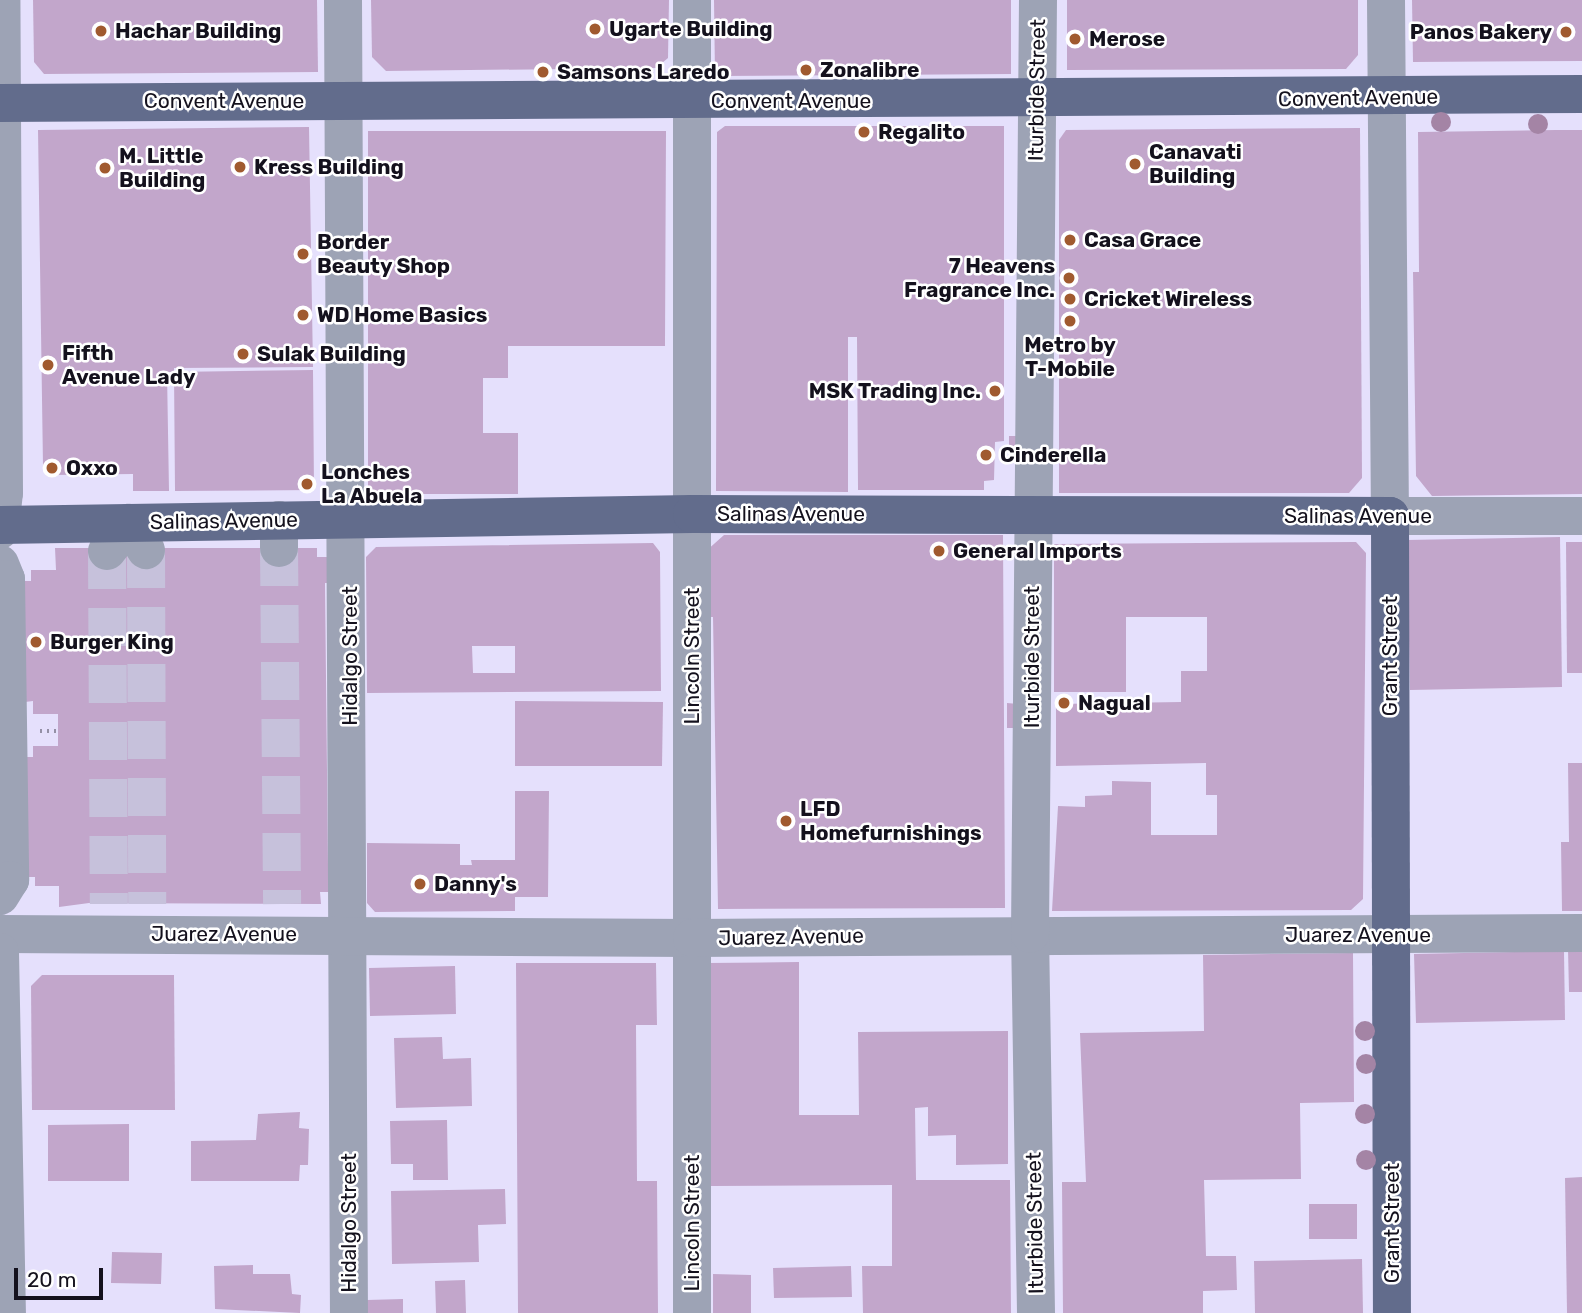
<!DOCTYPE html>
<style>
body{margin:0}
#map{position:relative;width:1582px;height:1313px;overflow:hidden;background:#e5e0fc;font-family:Rubik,sans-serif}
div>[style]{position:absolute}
.building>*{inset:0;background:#c2a6cb}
.minor-tunnel>*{height:38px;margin-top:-19px;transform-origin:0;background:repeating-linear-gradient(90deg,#c6c1db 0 38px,transparent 0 57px)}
.path>*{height:4.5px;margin-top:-2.25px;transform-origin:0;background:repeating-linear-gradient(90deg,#9490a6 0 2px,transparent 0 7px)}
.minor>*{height:38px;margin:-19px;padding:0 19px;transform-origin:19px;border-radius:19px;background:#9da3b5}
.major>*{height:38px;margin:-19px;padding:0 19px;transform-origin:19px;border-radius:19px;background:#626c8c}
.trees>*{width:20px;height:20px;margin:-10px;border-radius:50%;background:#a484a5}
.dots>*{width:19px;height:19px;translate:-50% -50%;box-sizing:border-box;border:4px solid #fff;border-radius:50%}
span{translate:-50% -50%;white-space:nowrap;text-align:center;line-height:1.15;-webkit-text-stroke:5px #fff;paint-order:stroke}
.poi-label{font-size:21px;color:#14111d;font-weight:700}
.left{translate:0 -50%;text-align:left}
.right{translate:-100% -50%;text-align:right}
.street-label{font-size:21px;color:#14111d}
.scale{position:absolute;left:14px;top:1268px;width:89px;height:32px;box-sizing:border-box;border:4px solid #14111d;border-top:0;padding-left:9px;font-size:21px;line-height:24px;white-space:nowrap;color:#14111d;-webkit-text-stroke:5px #fff;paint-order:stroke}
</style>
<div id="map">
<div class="building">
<div style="clip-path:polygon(33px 0,317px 0,318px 72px,44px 74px,34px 62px)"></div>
<div style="clip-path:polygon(371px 0,669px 0,668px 58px,656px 68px,386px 71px,372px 57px)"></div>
<div style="clip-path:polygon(714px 0,1011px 0,1011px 74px,715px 76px)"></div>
<div style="clip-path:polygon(1067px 0,1358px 0,1358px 55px,1346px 69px,1067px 70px)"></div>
<div style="clip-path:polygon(1412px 0,1582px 0,1582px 61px,1413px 62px)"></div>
<div style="clip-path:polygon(725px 126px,1004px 126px,1004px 441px,995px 442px,994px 480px,984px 481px,984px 490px,858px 490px,857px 337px,848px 337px,848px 492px,716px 491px,717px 132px)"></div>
<div style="clip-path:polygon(309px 127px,313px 367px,174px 368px,174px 372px,313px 370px,314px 490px,175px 491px,174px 372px,167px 372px,169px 491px,133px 491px,133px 474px,52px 475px,43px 466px,38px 130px)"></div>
<div style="clip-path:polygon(1360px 128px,1362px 478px,1349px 493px,1059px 493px,1059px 140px,1066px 130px)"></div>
<div style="clip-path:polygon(1556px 130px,1582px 130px,1582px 494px,1432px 496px,1416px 476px,1413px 272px,1419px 272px,1418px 132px)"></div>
<div style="clip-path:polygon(368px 131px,666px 131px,665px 346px,508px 346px,508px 378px,483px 378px,483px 433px,518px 433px,518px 494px,368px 494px)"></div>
<div style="clip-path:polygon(1009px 436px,1022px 436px,1021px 460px,1009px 460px)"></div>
<div style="clip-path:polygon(724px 535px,1003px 535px,1005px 908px,718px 909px,713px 617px,705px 617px,705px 552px)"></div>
<div style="clip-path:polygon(1560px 537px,1562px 687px,1410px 690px,1407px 540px)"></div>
<div style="clip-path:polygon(1356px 542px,1366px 553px,1363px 899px,1351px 910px,1052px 911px,1058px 806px,1085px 807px,1085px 796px,1112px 795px,1112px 781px,1151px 782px,1151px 835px,1217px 835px,1217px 795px,1206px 795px,1206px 763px,1056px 766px,1056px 704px,1181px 702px,1181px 671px,1207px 671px,1207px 617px,1126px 617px,1126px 692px,1054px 692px,1054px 544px)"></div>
<div style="clip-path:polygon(1566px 542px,1582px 542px,1582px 673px,1567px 673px)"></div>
<div style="clip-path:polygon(evenodd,653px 543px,660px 552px,661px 691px,367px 693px,366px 557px,376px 547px,653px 543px,472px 646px,515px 646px,515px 673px,473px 673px,472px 646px)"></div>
<div style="clip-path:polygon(55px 548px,317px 548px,317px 557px,329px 557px,330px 583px,325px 583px,328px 865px,333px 865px,333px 892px,320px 892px,321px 904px,89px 903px,59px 907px,59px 886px,35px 886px,35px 877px,26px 877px,25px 757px,33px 757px,33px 746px,58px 746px,58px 714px,33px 714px,33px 701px,25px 702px,24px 581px,31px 581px,31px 570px,56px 570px)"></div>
<div style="clip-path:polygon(515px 701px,663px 702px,662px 766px,515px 766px)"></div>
<div style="clip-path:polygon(1007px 703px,1019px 704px,1019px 728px,1007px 728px)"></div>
<div style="clip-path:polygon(1568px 763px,1582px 763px,1582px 911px,1562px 911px,1561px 842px,1569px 842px)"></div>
<div style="clip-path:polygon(515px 791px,549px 791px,548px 897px,515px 897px,515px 911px,375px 912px,367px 903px,367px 843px,460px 844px,460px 865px,472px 865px,471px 860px,515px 860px)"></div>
<div style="clip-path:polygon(1568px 949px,1582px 949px,1582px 992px,1569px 992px)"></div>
<div style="clip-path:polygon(1564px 951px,1565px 1020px,1416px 1023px,1414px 954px)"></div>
<div style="clip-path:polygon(1353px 953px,1354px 1102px,1300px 1103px,1301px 1179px,1204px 1180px,1206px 1256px,1236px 1256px,1237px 1290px,1203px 1291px,1203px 1313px,1063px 1313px,1062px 1182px,1086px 1182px,1080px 1033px,1204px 1031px,1203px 955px)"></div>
<div style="clip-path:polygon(799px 962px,799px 1115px,859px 1115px,858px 1032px,1008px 1031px,1008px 1164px,956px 1165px,956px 1135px,928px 1136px,928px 1107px,915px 1108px,916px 1180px,1010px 1180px,1011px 1313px,863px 1313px,862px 1266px,892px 1266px,892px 1185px,711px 1186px,708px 963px)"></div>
<div style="clip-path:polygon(516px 963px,656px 963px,657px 1025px,636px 1025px,637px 1181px,657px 1181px,658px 1313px,518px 1313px)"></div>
<div style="clip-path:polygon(455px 966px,456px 1014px,370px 1016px,369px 968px)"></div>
<div style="clip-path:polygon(42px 975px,174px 975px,175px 1110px,32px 1110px,31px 986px)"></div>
<div style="clip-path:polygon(442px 1037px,443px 1059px,471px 1058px,472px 1106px,396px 1108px,394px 1038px)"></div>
<div style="clip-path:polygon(300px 1112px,299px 1128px,309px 1129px,308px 1165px,300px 1165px,299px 1181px,191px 1181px,191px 1141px,256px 1140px,258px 1114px)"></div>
<div style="clip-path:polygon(447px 1120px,448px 1180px,413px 1180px,413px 1164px,391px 1164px,390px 1121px)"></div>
<div style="clip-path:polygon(129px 1124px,129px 1181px,48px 1181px,48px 1125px)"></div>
<div style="clip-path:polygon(1582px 1177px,1582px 1313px,1567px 1313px,1565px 1178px)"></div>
<div style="clip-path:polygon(505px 1189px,506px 1224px,478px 1225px,479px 1262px,392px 1264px,391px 1191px)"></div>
<div style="clip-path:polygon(1309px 1204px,1357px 1204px,1357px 1239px,1309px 1239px)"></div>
<div style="clip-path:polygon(112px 1252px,162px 1253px,161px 1284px,111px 1283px)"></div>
<div style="clip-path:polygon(1362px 1259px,1363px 1313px,1255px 1313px,1254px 1261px)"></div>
<div style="clip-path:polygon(253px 1265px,253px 1274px,290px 1274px,292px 1294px,301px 1295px,300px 1313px,215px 1309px,214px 1266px)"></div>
<div style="clip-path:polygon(851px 1266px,852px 1297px,774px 1298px,773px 1268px)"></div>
<div style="clip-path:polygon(713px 1274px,751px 1275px,751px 1313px,713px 1313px)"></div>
<div style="clip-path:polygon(465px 1280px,466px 1313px,436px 1313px,435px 1281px)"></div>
<div style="clip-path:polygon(403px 1299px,403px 1313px,367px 1313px,367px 1300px)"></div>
</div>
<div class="minor-tunnel">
<div style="left:279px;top:548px;width:356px;rotate:89.5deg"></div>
<div style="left:146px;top:550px;width:354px;rotate:89.8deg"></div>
<div style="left:107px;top:551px;width:353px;rotate:89.7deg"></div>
</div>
<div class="path">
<div style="left:40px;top:731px;width:18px"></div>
</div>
<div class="minor">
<div style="left:343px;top:0;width:1313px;rotate:89.74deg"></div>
<div style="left:692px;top:0;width:1313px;rotate:90deg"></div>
<div style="left:1386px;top:0;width:516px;rotate:89.56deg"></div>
<div style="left:1390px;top:516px;width:192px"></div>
<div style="left:0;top:530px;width:37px;rotate:-84deg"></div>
<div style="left:4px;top:493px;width:493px;rotate:-90.3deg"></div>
<div style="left:279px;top:548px;width:28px;rotate:-90deg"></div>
<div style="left:107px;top:551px;width:36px;rotate:-52deg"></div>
<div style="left:129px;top:523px;width:32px;rotate:58deg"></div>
<div style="left:0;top:564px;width:16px;rotate:68deg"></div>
<div style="left:6px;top:579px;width:301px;rotate:89.2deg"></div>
<div style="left:10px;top:880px;width:19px;rotate:122deg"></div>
<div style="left:0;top:934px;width:692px;rotate:0.33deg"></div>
<div style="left:692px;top:938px;width:890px;rotate:-0.32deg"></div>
<div style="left:0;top:952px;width:361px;rotate:88.9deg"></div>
<div style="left:1036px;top:1313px;width:379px;rotate:-90.9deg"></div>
<div style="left:1030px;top:934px;width:934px;rotate:-89.51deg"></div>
</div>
<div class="major">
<div style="left:0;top:103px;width:1582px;rotate:-0.33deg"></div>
<div style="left:0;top:525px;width:692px;rotate:-0.91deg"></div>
<div style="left:692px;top:514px;width:698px;rotate:0.16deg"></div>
<div style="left:1390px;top:516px;width:797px;rotate:89.86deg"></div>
</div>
<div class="trees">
<div style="left:1441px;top:122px"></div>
<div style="left:1538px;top:124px"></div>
<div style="left:1365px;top:1031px"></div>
<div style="left:1366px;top:1064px"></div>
<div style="left:1365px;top:1114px"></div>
<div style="left:1366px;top:1160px"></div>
</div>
<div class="dots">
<div style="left:595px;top:29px;background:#a05a2f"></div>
<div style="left:101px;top:31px;background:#a05a2f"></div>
<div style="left:1566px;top:32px;background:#a05a2f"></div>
<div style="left:1075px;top:39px;background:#a05a2f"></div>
<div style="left:806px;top:70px;background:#a05a2f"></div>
<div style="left:543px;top:72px;background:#a05a2f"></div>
<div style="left:864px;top:132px;background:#a05a2f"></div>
<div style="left:1135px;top:164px;background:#a05a2f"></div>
<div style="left:240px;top:167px;background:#a05a2f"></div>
<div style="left:105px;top:168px;background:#a05a2f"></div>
<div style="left:1070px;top:240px;background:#a05a2f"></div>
<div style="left:303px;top:254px;background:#a05a2f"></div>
<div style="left:1069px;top:278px;background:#a05a2f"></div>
<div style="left:1070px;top:299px;background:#a05a2f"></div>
<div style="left:303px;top:315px;background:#a05a2f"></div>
<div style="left:1070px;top:321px;background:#a05a2f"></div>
<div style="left:243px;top:354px;background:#a05a2f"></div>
<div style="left:48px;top:365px;background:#a05a2f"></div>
<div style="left:995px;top:391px;background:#a05a2f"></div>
<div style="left:986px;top:455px;background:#a05a2f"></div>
<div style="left:52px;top:468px;background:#a05a2f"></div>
<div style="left:307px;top:484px;background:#a05a2f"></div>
<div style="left:939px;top:551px;background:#a05a2f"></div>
<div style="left:36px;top:642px;background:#a05a2f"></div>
<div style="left:1064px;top:703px;background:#a05a2f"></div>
<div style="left:786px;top:821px;background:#a05a2f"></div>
<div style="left:420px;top:884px;background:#a05a2f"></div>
</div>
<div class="poi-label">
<span class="left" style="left:609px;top:29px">Ugarte Building</span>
<span class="left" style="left:115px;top:31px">Hachar Building</span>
<span class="right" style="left:1552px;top:32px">Panos Bakery</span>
<span class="left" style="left:1089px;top:39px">Merose</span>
<span class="left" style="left:820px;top:70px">Zonalibre</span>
<span class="left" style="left:557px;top:72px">Samsons Laredo</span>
<span class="left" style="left:878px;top:132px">Regalito</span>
<span class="left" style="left:1149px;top:164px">Canavati<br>Building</span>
<span class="left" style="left:119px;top:168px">M. Little<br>Building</span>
<span class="left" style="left:254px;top:167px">Kress Building</span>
<span class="left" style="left:1084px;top:240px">Casa Grace</span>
<span class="left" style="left:317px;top:254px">Border<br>Beauty Shop</span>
<span class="right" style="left:1055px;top:278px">7 Heavens<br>Fragrance Inc.</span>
<span class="left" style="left:1084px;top:299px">Cricket Wireless</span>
<span class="left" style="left:317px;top:315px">WD Home Basics</span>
<span style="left:1070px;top:357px">Metro by<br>T-Mobile</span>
<span class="left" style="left:62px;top:365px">Fifth<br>Avenue Lady</span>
<span class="left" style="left:257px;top:354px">Sulak Building</span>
<span class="right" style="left:981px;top:391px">MSK Trading Inc.</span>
<span class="left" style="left:1000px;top:455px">Cinderella</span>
<span class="left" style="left:66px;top:468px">Oxxo</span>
<span class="left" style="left:321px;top:484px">Lonches<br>La Abuela</span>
<span class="left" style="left:953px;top:551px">General Imports</span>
<span class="left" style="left:50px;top:642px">Burger King</span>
<span class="left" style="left:1078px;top:703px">Nagual</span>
<span class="left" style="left:800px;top:821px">LFD<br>Homefurnishings</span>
<span class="left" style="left:434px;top:884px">Danny's</span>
</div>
<div class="street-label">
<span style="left:1037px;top:90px;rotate:-89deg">Iturbide Street</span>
<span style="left:1358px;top:98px;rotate:-1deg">Convent Avenue</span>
<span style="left:224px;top:101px">Convent Avenue</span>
<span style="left:791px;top:101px">Convent Avenue</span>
<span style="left:791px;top:514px">Salinas Avenue</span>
<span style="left:1358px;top:516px">Salinas Avenue</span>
<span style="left:224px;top:521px;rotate:-1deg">Salinas Avenue</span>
<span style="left:350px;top:656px;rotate:-90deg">Hidalgo Street</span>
<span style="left:692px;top:656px;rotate:-90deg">Lincoln Street</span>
<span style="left:1390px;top:656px;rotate:-90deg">Grant Street</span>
<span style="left:1032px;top:657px;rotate:-90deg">Iturbide Street</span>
<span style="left:224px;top:934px">Juarez Avenue</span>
<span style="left:1358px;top:935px">Juarez Avenue</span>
<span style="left:791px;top:937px;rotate:-1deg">Juarez Avenue</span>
<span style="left:349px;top:1223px;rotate:-90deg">Hidalgo Street</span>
<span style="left:692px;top:1223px;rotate:-90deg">Lincoln Street</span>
<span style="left:1035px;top:1223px;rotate:-91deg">Iturbide Street</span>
<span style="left:1392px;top:1223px;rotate:-90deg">Grant Street</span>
</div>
<div class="scale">20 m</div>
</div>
